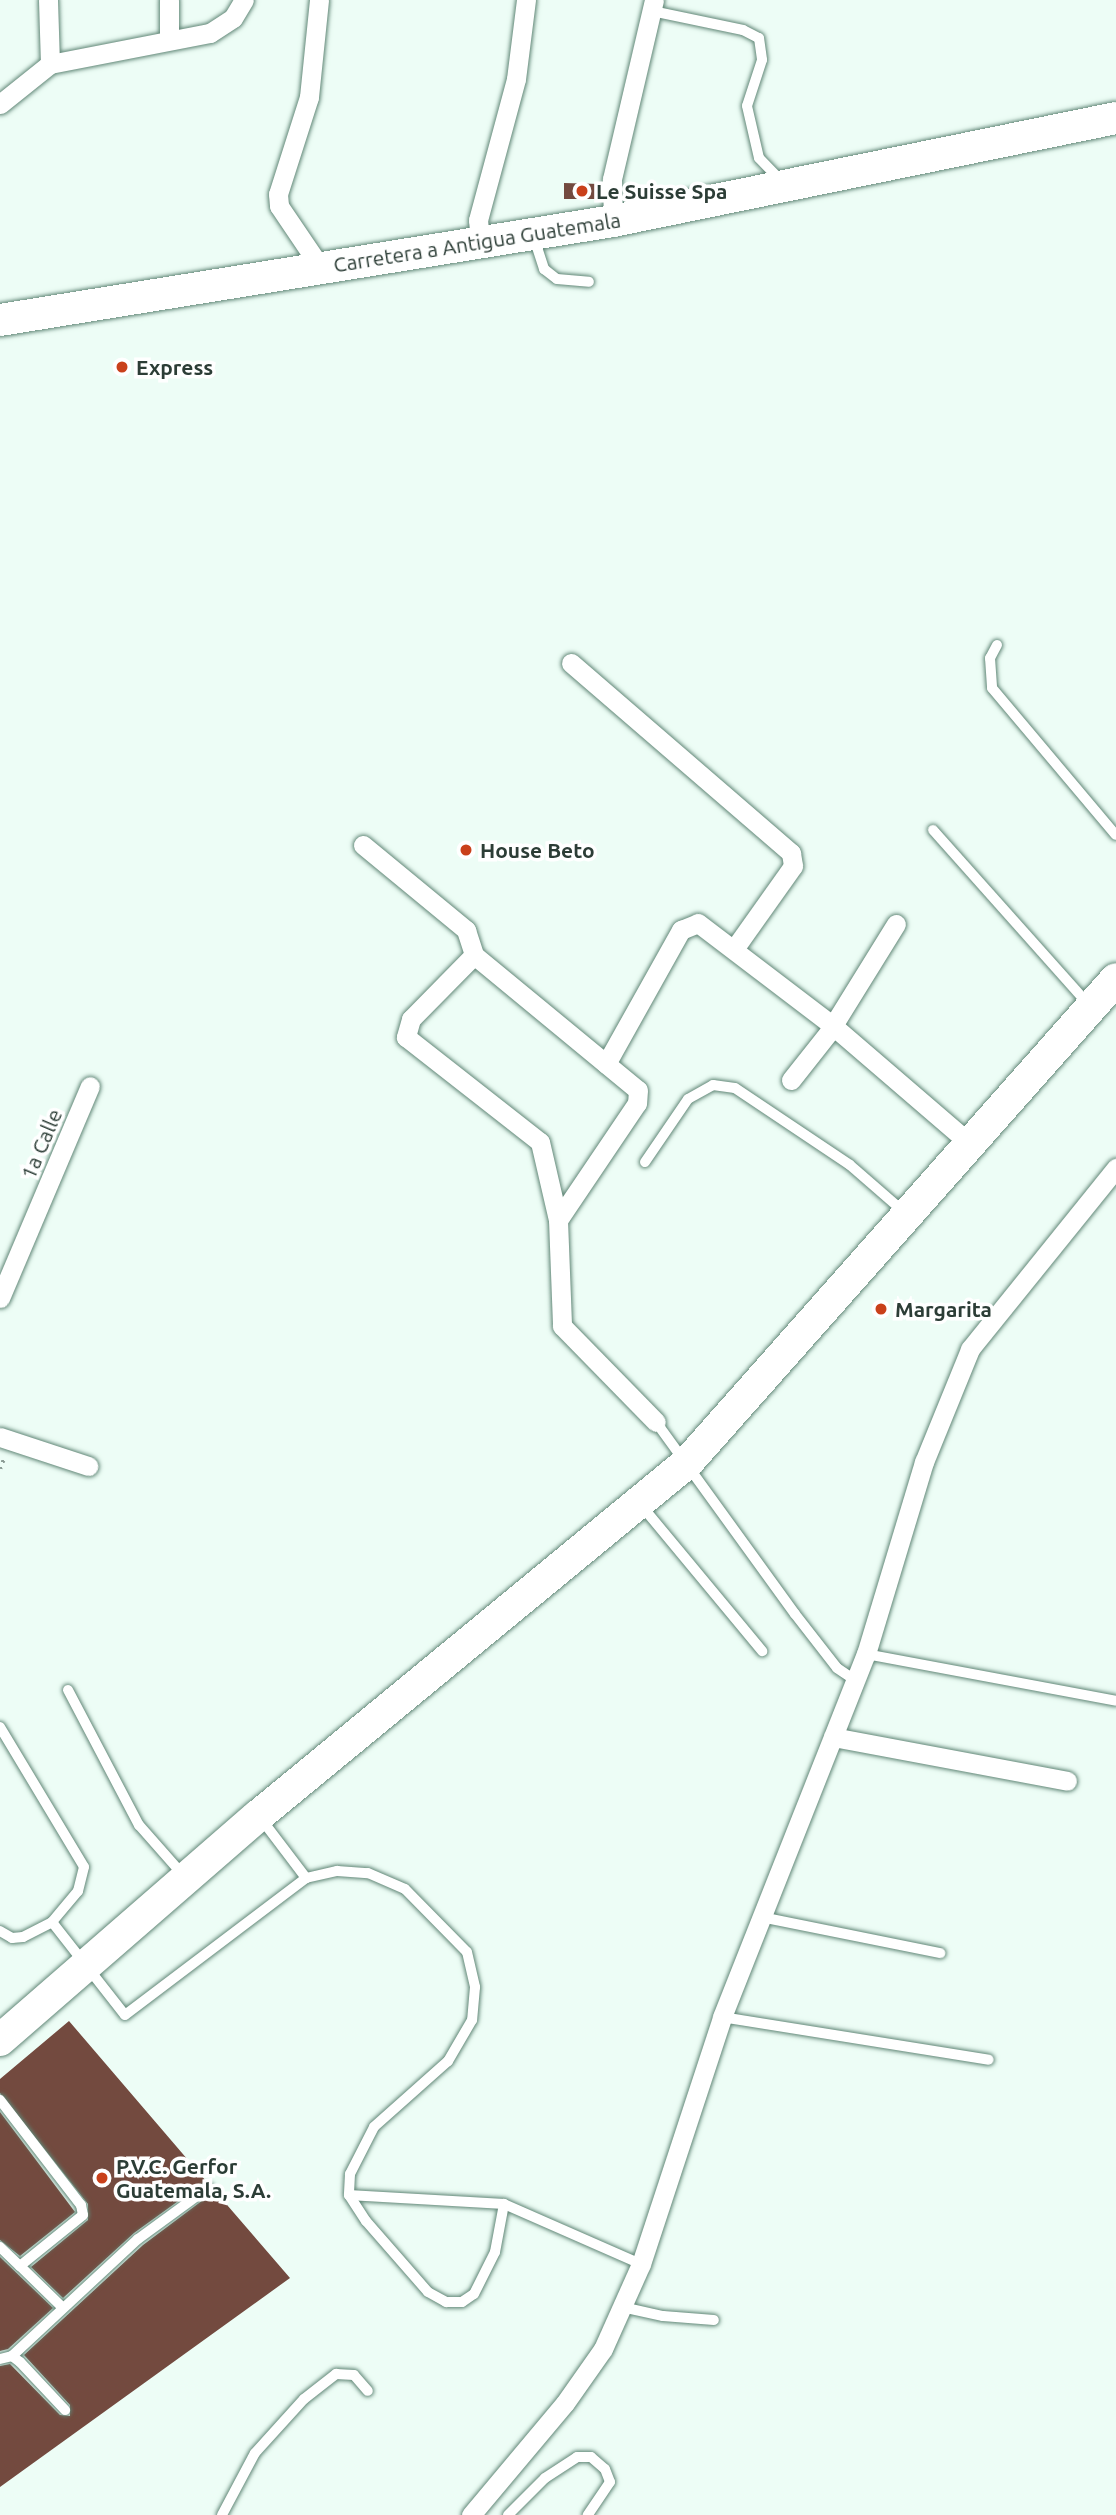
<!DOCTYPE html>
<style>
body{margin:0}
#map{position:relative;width:1116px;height:2515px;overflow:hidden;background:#edfdf6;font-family:Ubuntu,sans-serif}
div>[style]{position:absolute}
.building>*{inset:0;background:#734a3f}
.path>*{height:3.5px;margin-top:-1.75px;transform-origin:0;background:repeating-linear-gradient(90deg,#8c9d96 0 2px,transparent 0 7px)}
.roads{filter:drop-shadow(0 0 2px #618777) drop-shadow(0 0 2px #618777)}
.service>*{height:10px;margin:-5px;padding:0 5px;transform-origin:5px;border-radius:5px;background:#fff}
.minor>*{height:19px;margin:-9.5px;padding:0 9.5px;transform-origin:9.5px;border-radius:9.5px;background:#fff}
.primary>*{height:32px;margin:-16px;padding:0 16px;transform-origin:16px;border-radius:16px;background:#fff}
.dots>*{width:19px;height:19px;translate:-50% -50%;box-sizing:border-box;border:4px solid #fff;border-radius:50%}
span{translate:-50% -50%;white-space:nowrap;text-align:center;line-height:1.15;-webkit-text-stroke:7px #fff;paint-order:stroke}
.poi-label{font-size:21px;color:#2c3d36;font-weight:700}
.left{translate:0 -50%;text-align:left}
.street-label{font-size:21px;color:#2c3d36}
</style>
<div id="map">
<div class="building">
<div style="clip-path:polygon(564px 183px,600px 184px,600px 199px,564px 199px)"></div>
<div style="clip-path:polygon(69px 2021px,206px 2181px,134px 2233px,63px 2298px,31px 2267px,88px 2220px,88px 2204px,0 2093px,0 2079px)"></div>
<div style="clip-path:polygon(0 2112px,75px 2212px,20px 2256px,0 2240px)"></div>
<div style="clip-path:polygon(215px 2191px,290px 2278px,0 2487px,0 2366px,10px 2364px,60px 2415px,70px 2416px,70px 2405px,24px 2355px,143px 2245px)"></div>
<div style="clip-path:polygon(0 2257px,53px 2308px,8px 2349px,0 2351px)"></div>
</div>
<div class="path">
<div style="left:0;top:1469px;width:12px;rotate:-70deg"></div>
</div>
<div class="roads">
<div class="service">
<div style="left:652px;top:11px;width:93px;rotate:11.8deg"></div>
<div style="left:743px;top:30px;width:18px;rotate:27deg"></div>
<div style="left:759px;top:38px;width:22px;rotate:82deg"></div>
<div style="left:762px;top:60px;width:48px;rotate:108.1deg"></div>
<div style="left:747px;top:106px;width:53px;rotate:77deg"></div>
<div style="left:759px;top:158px;width:30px;rotate:46deg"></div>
<div style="left:534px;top:238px;width:33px;rotate:72deg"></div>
<div style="left:544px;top:269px;width:16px;rotate:38deg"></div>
<div style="left:557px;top:279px;width:32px;rotate:5deg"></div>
<div style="left:997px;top:645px;width:15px;rotate:118deg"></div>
<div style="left:990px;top:658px;width:30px;rotate:86deg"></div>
<div style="left:992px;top:688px;width:192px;rotate:49.9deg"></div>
<div style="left:933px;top:830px;width:233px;rotate:48.3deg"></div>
<div style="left:645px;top:1162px;width:76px;rotate:-55.7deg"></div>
<div style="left:688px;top:1099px;width:29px;rotate:-29deg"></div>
<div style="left:713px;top:1085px;width:22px;rotate:8deg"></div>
<div style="left:735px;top:1088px;width:138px;rotate:33.8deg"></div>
<div style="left:850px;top:1165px;width:70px;rotate:41deg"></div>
<div style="left:656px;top:1422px;width:237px;rotate:54.1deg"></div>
<div style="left:795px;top:1614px;width:68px;rotate:52.1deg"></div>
<div style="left:837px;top:1668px;width:23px;rotate:34deg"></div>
<div style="left:641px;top:1505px;width:190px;rotate:50.3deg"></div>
<div style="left:866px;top:1654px;width:254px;rotate:10.6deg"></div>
<div style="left:68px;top:1690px;width:153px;rotate:62.3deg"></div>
<div style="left:139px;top:1825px;width:68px;rotate:48.6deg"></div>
<div style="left:0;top:1727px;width:163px;rotate:59deg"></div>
<div style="left:84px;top:1867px;width:25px;rotate:104deg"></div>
<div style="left:78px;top:1891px;width:40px;rotate:130deg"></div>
<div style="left:52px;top:1922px;width:118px;rotate:51.9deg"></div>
<div style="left:125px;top:2015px;width:227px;rotate:-37.1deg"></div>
<div style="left:306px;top:1878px;width:32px;rotate:-13deg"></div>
<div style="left:337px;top:1871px;width:31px;rotate:4deg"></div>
<div style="left:368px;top:1873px;width:40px;rotate:23.4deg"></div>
<div style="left:405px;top:1889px;width:88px;rotate:45.5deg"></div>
<div style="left:467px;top:1952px;width:36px;rotate:77deg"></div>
<div style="left:475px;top:1987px;width:33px;rotate:95deg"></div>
<div style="left:472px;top:2020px;width:48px;rotate:120.3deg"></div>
<div style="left:448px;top:2061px;width:99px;rotate:138.3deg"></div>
<div style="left:374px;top:2127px;width:53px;rotate:117.1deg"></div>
<div style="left:350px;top:2174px;width:21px;rotate:93deg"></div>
<div style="left:349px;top:2195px;width:31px;rotate:57deg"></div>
<div style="left:366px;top:2221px;width:94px;rotate:48.9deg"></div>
<div style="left:428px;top:2292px;width:21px;rotate:29deg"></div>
<div style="left:446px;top:2302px;width:16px"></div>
<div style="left:462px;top:2302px;width:14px;rotate:-34deg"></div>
<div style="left:474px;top:2294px;width:47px;rotate:-63.4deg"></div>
<div style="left:495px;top:2252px;width:49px;rotate:-79.4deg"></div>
<div style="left:504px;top:2204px;width:150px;rotate:23.7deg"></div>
<div style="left:262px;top:1820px;width:73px;rotate:52.8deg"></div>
<div style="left:761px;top:1917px;width:183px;rotate:11.4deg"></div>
<div style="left:0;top:1931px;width:14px;rotate:30deg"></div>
<div style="left:12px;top:1938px;width:11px;rotate:-5deg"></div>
<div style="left:23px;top:1937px;width:33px;rotate:-27deg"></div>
<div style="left:722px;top:2017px;width:270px;rotate:9.1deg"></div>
<div style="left:0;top:2100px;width:133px;rotate:52.4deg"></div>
<div style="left:81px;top:2205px;width:10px;rotate:79deg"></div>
<div style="left:83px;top:2215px;width:81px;rotate:141deg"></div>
<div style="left:20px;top:2266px;width:60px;rotate:44.3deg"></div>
<div style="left:349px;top:2195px;width:155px;rotate:3.3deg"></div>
<div style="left:0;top:2247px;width:28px;rotate:44deg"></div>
<div style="left:622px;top:2307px;width:42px;rotate:12.4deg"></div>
<div style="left:663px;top:2316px;width:51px;rotate:4.5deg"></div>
<div style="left:12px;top:2356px;width:172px;rotate:-42.9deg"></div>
<div style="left:138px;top:2239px;width:87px;rotate:-36.1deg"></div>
<div style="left:0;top:2359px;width:12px;rotate:-14deg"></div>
<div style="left:12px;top:2356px;width:10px;rotate:37deg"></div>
<div style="left:20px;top:2362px;width:66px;rotate:46.8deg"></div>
<div style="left:222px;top:2515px;width:70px;rotate:-62deg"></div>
<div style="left:255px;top:2453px;width:73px;rotate:-47.8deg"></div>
<div style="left:304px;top:2399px;width:41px;rotate:-38deg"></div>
<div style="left:336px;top:2374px;width:18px;rotate:3deg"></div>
<div style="left:354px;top:2375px;width:21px;rotate:49deg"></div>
<div style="left:508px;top:2515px;width:52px;rotate:-45deg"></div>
<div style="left:545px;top:2478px;width:38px;rotate:-33deg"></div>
<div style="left:577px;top:2457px;width:14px"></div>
<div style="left:591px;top:2457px;width:18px;rotate:41deg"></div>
<div style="left:605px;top:2469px;width:14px;rotate:69deg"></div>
<div style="left:610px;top:2482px;width:40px;rotate:124deg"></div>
</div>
<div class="minor">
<div style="left:48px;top:0;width:64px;rotate:88.2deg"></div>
<div style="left:319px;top:0;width:98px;rotate:95.9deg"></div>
<div style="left:309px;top:97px;width:102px;rotate:107.7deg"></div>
<div style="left:278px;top:194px;width:12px;rotate:85deg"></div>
<div style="left:279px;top:206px;width:75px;rotate:55.9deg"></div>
<div style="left:169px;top:38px;width:38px;rotate:-90deg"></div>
<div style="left:0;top:104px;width:64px;rotate:-38.7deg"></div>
<div style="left:50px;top:64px;width:163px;rotate:-11deg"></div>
<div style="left:210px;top:33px;width:27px;rotate:-33deg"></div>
<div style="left:233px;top:18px;width:21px;rotate:-59deg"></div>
<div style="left:613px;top:221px;width:42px;rotate:-91.4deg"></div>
<div style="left:612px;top:179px;width:184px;rotate:-76.8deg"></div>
<div style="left:480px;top:242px;width:22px;rotate:-95deg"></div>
<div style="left:478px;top:220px;width:146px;rotate:-74.9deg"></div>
<div style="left:516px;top:79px;width:80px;rotate:-82.8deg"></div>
<div style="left:571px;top:663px;width:291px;rotate:40.8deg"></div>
<div style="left:791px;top:853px;width:13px;rotate:81deg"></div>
<div style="left:793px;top:866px;width:102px;rotate:125.4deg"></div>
<div style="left:363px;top:845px;width:134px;rotate:39.5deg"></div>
<div style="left:466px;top:930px;width:26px;rotate:72deg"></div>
<div style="left:474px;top:955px;width:212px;rotate:39.5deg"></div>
<div style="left:638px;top:1090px;width:13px;rotate:94deg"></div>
<div style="left:637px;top:1103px;width:141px;rotate:124deg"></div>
<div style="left:474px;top:955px;width:90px;rotate:134.5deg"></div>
<div style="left:411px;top:1019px;width:19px;rotate:106deg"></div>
<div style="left:406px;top:1037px;width:170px;rotate:38.1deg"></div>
<div style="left:540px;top:1142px;width:80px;rotate:77deg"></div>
<div style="left:558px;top:1220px;width:106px;rotate:87.8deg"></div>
<div style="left:562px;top:1326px;width:134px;rotate:45.6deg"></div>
<div style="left:606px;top:1064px;width:154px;rotate:-60.8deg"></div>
<div style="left:681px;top:930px;width:18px;rotate:-22deg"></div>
<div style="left:698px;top:923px;width:168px;rotate:37.3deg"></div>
<div style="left:832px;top:1025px;width:181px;rotate:40.7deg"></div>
<div style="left:791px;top:1080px;width:61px;rotate:-51.6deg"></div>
<div style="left:829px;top:1032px;width:127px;rotate:-58.2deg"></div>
<div style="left:0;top:1298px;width:230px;rotate:-67deg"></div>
<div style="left:0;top:1437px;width:93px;rotate:18.2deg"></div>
<div style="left:833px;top:1737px;width:238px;rotate:10.6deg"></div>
<div style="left:471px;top:2515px;width:146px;rotate:-50deg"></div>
<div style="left:565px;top:2403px;width:66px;rotate:-54.9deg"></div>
<div style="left:603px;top:2349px;width:93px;rotate:-65.9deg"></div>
<div style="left:641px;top:2264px;width:260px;rotate:-71.8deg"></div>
<div style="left:722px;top:2017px;width:391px;rotate:-68.4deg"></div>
<div style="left:866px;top:1654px;width:201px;rotate:-73.2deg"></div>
<div style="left:924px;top:1462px;width:122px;rotate:-67.8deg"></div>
<div style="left:970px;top:1349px;width:233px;rotate:-51.1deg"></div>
</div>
<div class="primary">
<div style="left:0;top:320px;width:621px;rotate:-9.17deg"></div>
<div style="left:613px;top:221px;width:513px;rotate:-11.57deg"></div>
<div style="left:0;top:2040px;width:342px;rotate:-41deg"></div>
<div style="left:258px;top:1816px;width:557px;rotate:-39.46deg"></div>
<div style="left:688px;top:1462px;width:645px;rotate:-48.45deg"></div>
</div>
</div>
<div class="dots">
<div style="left:582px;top:191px;background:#c9401a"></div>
<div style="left:122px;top:367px;background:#c9401a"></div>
<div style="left:466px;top:850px;background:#c9401a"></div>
<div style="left:881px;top:1309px;background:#c9401a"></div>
<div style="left:102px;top:2178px;background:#c9401a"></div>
</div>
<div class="poi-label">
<span class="left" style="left:596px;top:191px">Le Suisse Spa</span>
<span class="left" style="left:136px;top:367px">Express</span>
<span class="left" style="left:480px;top:850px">House Beto</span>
<span class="left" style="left:895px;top:1309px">Margarita</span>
<span class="left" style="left:116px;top:2178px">P.V.C. Gerfor<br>Guatemala, S.A.</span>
</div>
<div class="street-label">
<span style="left:477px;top:242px;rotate:-9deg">Carretera a Antigua Guatemala</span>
<span style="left:41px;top:1144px;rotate:-67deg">1a Calle</span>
</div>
</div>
